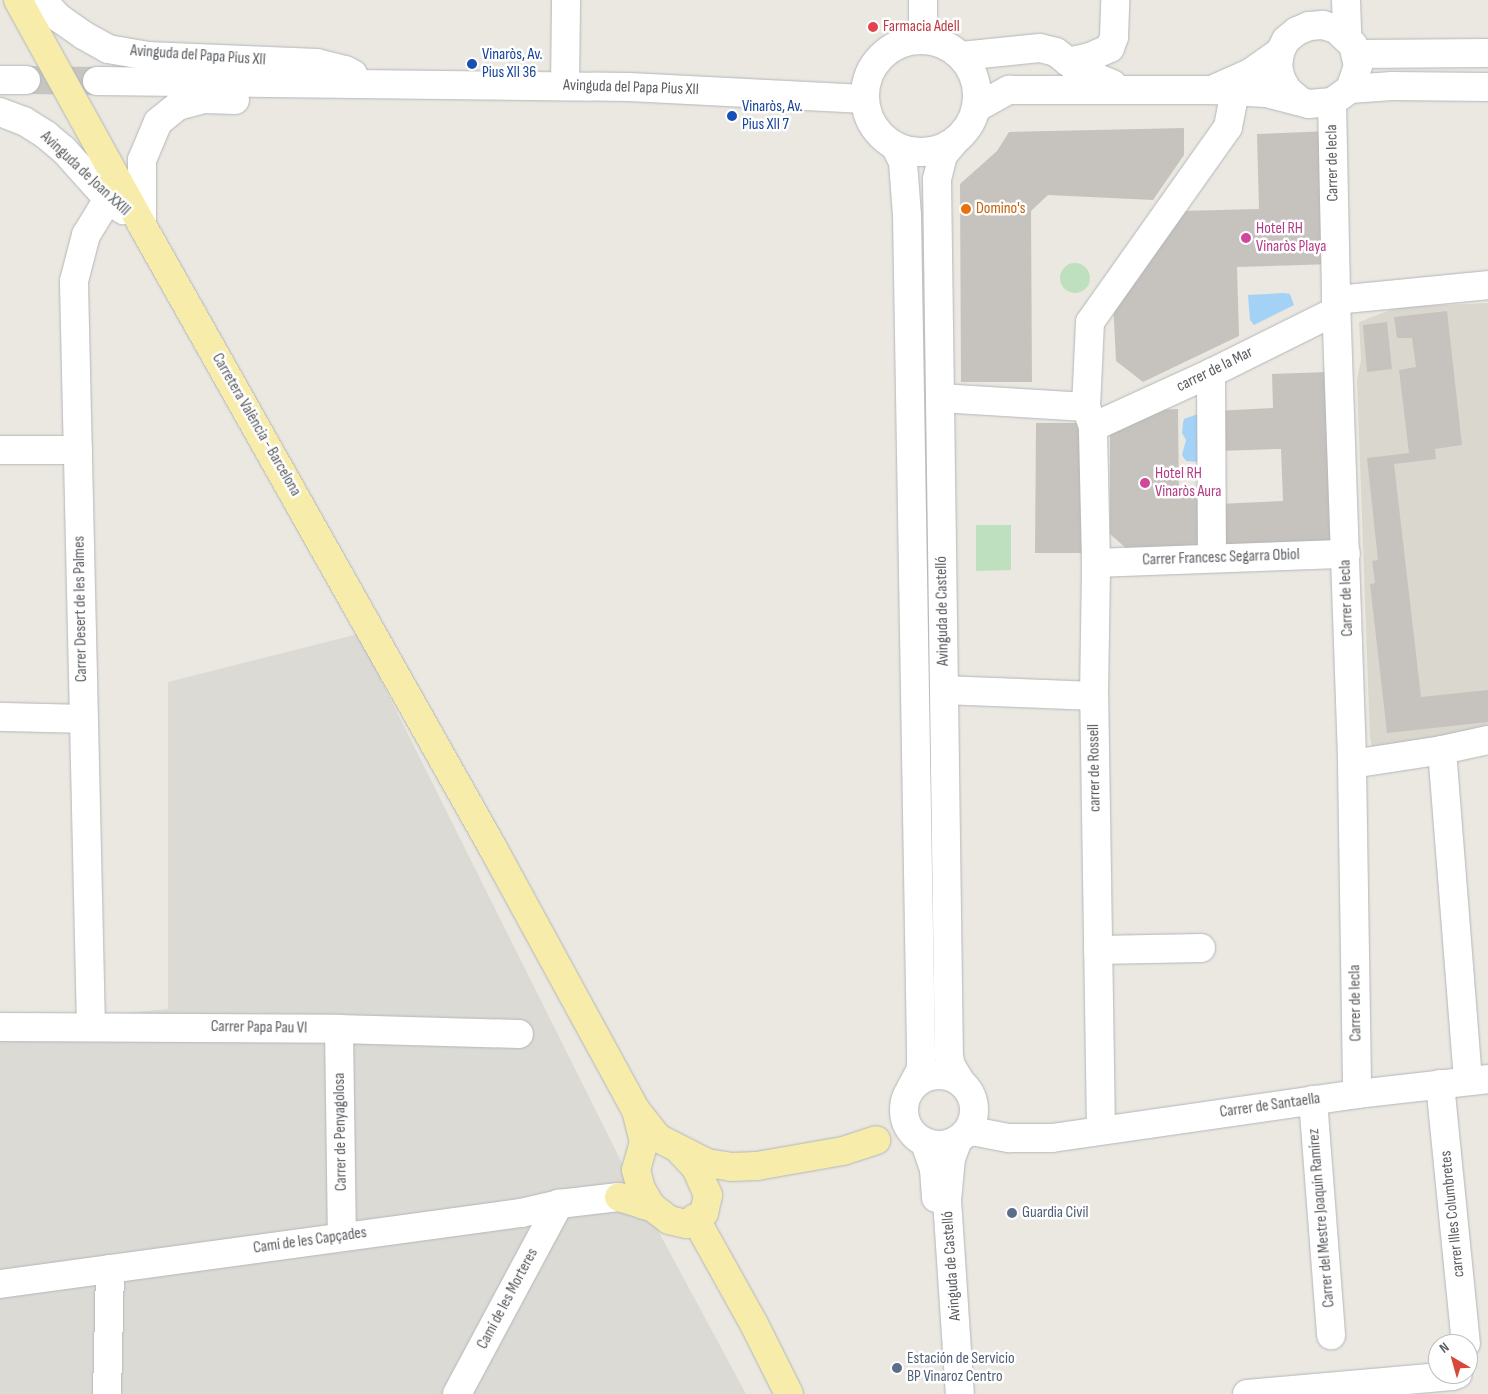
<!DOCTYPE html>
<meta charset="utf-8">
<style>
body{margin:0}
#map{position:relative;width:1488px;height:1394px;overflow:hidden;background:#eae8e0;font-family:"Sofia Sans Condensed",sans-serif}
div>[style]{position:absolute}
.industrial>*{inset:0;background:#dcdad5}
.education>*{inset:0;background:#dad7ce}
.green>*{inset:0;background:#bee0bf}
.round{border-radius:50%}
.water>*{inset:0;background:#a4d1f6}
.building>*{inset:0;background:#c6c3be}
.minor-tunnel>*{height:28px;margin-top:-14px;transform-origin:0;background:repeating-linear-gradient(90deg,#c6c5c0 0 28px,transparent 0 42px)}
.roads{filter:drop-shadow(0 0 1px #b3b6ba) drop-shadow(0 0 1px #b3b6ba)}
.minor>*{height:28px;margin:-14px;padding:0 14px;transform-origin:14px;border-radius:14px;background:#fff}
.minor>.ring{margin:-14px;padding:0;box-sizing:content-box;background:none;border:28px solid #fff;border-radius:50%}
.major>*{height:28px;margin:-14px;padding:0 14px;transform-origin:14px;border-radius:14px;background:#f7eca9}
.dots>*{width:14px;height:14px;translate:-50% -50%;box-sizing:border-box;border:2px solid #fff;border-radius:50%}
span{translate:-50% -50%;white-space:nowrap;text-align:center;line-height:1.15;-webkit-text-stroke:5px #fff;paint-order:stroke}
.health-label{font-size:16px;color:#be3a42}
.left{translate:0 -50%;text-align:left}
.transit-label{font-size:16px;color:#164399}
.street-label{font-size:16px;color:#595c60}
.food-label{font-size:16px;color:#c56008}
.hotel-label{font-size:16px;color:#b23c85}
.service-label{font-size:16px;color:#4e5e75}
.north{position:absolute;left:1428px;top:1334px;width:50px;height:50px;box-sizing:border-box;background:#fff;border:1px solid #bdbebf;border-radius:50%;rotate:322deg;font-size:14px;font-weight:700;line-height:20px;text-align:center;color:#595c60}
.north::after{content:'';display:block;margin:auto;width:18px;height:22px;background:#d84839;clip-path:polygon(50% 0,100% 100%,50% 72%,0 100%)}
</style>
<div id="map">
<div class="industrial">
<div style="clip-path:polygon(358px 634px,626px 1171px,746px 1394px,0 1394px,0 1025px,168px 1009px,168px 682px)"></div>
</div>
<div class="education">
<div style="clip-path:polygon(1488px 303px,1488px 732px,1373px 751px,1370px 738px,1357px 380px,1361px 360px,1359px 322px,1398px 307px)"></div>
</div>
<div class="green">
<div class="round" style="left:1060px;top:263px;width:30px;height:30px"></div>
<div style="clip-path:polygon(976px 525px,1011px 525px,1011px 570px,976px 571px)"></div>
</div>
<div class="water">
<div style="clip-path:polygon(1284px 293px,1290px 294px,1294px 305px,1254px 325px,1250px 320px,1248px 295px)"></div>
<div style="clip-path:polygon(1198px 414px,1199px 462px,1186px 461px,1182px 455px,1186px 440px,1182px 433px,1183px 423px,1184px 419px)"></div>
</div>
<div class="building">
<div style="clip-path:polygon(1184px 128px,1184px 155px,1153px 200px,1048px 195px,1031px 211px,1032px 382px,961px 382px,960px 184px,997px 151px,1009px 132px)"></div>
<div style="clip-path:polygon(1330px 131px,1333px 264px,1237px 267px,1239px 336px,1143px 382px,1116px 361px,1113px 301px,1179px 211px,1259px 209px,1257px 134px)"></div>
<div style="clip-path:polygon(1447px 311px,1462px 445px,1435px 449px,1436px 459px,1394px 464px,1421px 697px,1488px 690px,1488px 722px,1387px 733px,1370px 584px,1375px 583px,1372px 561px,1378px 560px,1367px 458px,1409px 453px,1399px 370px,1416px 367px,1412px 338px,1397px 338px,1394px 317px)"></div>
<div style="clip-path:polygon(1387px 322px,1392px 369px,1367px 372px,1363px 325px)"></div>
<div style="clip-path:polygon(1326px 372px,1332px 543px,1219px 547px,1218px 504px,1283px 501px,1281px 449px,1217px 451px,1215px 411px,1273px 408px,1272px 374px)"></div>
<div style="clip-path:polygon(1178px 409px,1179px 497px,1203px 497px,1204px 549px,1128px 550px,1110px 534px,1110px 429px,1154px 410px)"></div>
<div style="clip-path:polygon(1036px 423px,1087px 423px,1086px 553px,1035px 553px)"></div>
</div>
<div class="minor-tunnel">
<div style="left:26px;top:80px;width:71px;rotate:0.8deg"></div>
</div>
<div class="roads">
<div class="minor">
<div style="left:42px;top:0;width:25px;rotate:47deg"></div>
<div style="left:59px;top:18px;width:29px;rotate:35deg"></div>
<div style="left:83px;top:35px;width:29px;rotate:29deg"></div>
<div style="left:108px;top:49px;width:41px;rotate:9.9deg"></div>
<div style="left:148px;top:56px;width:169px;rotate:2.4deg"></div>
<div style="left:317px;top:63px;width:29px;rotate:14deg"></div>
<div style="left:345px;top:70px;width:9px;rotate:27deg"></div>
<div style="left:923px;top:0;width:40px;rotate:90deg"></div>
<div style="left:1346px;top:0;width:37px;rotate:88deg"></div>
<div class="ring" style="left:865px;top:40px;width:84px;height:84px"></div>
<div style="left:1357px;top:54px;width:131px;rotate:-0.4deg"></div>
<div style="left:961px;top:56px;width:79px;rotate:-5.8deg"></div>
<div style="left:1040px;top:48px;width:16px;rotate:14deg"></div>
<div style="left:1056px;top:52px;width:28px;rotate:39deg"></div>
<div style="left:1078px;top:70px;width:37px;rotate:22deg"></div>
<div style="left:1068px;top:62px;width:23px;rotate:-13deg"></div>
<div style="left:1090px;top:57px;width:22px;rotate:-24deg"></div>
<div style="left:1110px;top:48px;width:12px;rotate:-70deg"></div>
<div style="left:1114px;top:37px;width:37px;rotate:-88deg"></div>
<div style="left:0;top:80px;width:26px"></div>
<div style="left:97px;top:81px;width:532px;rotate:0.65deg"></div>
<div style="left:629px;top:87px;width:236px;rotate:2.9deg"></div>
<div style="left:565px;top:86px;width:86px;rotate:-89.3deg"></div>
<div style="left:1216px;top:88px;width:37px;rotate:-24deg"></div>
<div style="left:1250px;top:73px;width:37px;rotate:-35deg"></div>
<div style="left:1350px;top:89px;width:42px;rotate:-4.1deg"></div>
<div style="left:1392px;top:86px;width:96px;rotate:0.6deg"></div>
<div style="left:1332px;top:102px;width:198px;rotate:88.8deg"></div>
<div style="left:1336px;top:300px;width:464px;rotate:88deg"></div>
<div style="left:1352px;top:764px;width:330px;rotate:89.1deg"></div>
<div style="left:976px;top:108px;width:38px;rotate:-29deg"></div>
<div style="left:1009px;top:90px;width:203px"></div>
<div style="left:1212px;top:90px;width:54px;rotate:3.2deg"></div>
<div style="left:1266px;top:93px;width:44px;rotate:14.3deg"></div>
<div style="left:1309px;top:104px;width:23px;rotate:-5deg"></div>
<div style="left:1332px;top:102px;width:22px;rotate:-36deg"></div>
<div style="left:1350px;top:89px;width:24px;rotate:-71deg"></div>
<div style="left:1358px;top:66px;width:22px;rotate:-103deg"></div>
<div style="left:1353px;top:45px;width:23px;rotate:-137deg"></div>
<div style="left:1336px;top:29px;width:14px;rotate:-163deg"></div>
<div style="left:1323px;top:25px;width:14px;rotate:176deg"></div>
<div style="left:1309px;top:26px;width:13px;rotate:157deg"></div>
<div style="left:1297px;top:31px;width:14px;rotate:141deg"></div>
<div style="left:1286px;top:40px;width:13px;rotate:117deg"></div>
<div style="left:1280px;top:52px;width:14px;rotate:98deg"></div>
<div style="left:1278px;top:66px;width:13px;rotate:77deg"></div>
<div style="left:1281px;top:79px;width:14px;rotate:60deg"></div>
<div style="left:1288px;top:91px;width:13px;rotate:39deg"></div>
<div style="left:0;top:112px;width:26px;rotate:21deg"></div>
<div style="left:24px;top:121px;width:26px;rotate:32deg"></div>
<div style="left:46px;top:135px;width:23px;rotate:40deg"></div>
<div style="left:64px;top:150px;width:66px;rotate:48.1deg"></div>
<div style="left:108px;top:199px;width:19px;rotate:36deg"></div>
<div style="left:954px;top:142px;width:17px;rotate:130deg"></div>
<div style="left:943px;top:155px;width:25px;rotate:104deg"></div>
<div style="left:937px;top:179px;width:878px;rotate:89.22deg"></div>
<div style="left:949px;top:1057px;width:9px;rotate:77deg"></div>
<div style="left:951px;top:1066px;width:19px;rotate:58deg"></div>
<div style="left:895px;top:146px;width:18px;rotate:63deg"></div>
<div style="left:903px;top:162px;width:53px;rotate:85.7deg"></div>
<div style="left:907px;top:215px;width:838px;rotate:89.04deg"></div>
<div style="left:921px;top:1053px;width:16px;rotate:90deg"></div>
<div style="left:921px;top:1069px;width:21px;rotate:118deg"></div>
<div style="left:142px;top:225px;width:65px;rotate:-90deg"></div>
<div style="left:142px;top:160px;width:41px;rotate:-67.2deg"></div>
<div style="left:158px;top:122px;width:26px;rotate:-39deg"></div>
<div style="left:178px;top:106px;width:27px;rotate:-15deg"></div>
<div style="left:204px;top:99px;width:31px;rotate:2deg"></div>
<div style="left:1336px;top:300px;width:153px;rotate:-5.6deg"></div>
<div style="left:1211px;top:373px;width:185px;rotate:89.7deg"></div>
<div style="left:940px;top:398px;width:146px;rotate:3.5deg"></div>
<div style="left:1093px;top:427px;width:130px;rotate:-24.6deg"></div>
<div style="left:1211px;top:373px;width:140px;rotate:-26.4deg"></div>
<div style="left:0;top:450px;width:78px"></div>
<div style="left:1096px;top:563px;width:250px;rotate:-2.1deg"></div>
<div style="left:944px;top:690px;width:150px;rotate:2.3deg"></div>
<div style="left:0;top:717px;width:83px;rotate:1.4deg"></div>
<div style="left:1442px;top:750px;width:332px;rotate:85.5deg"></div>
<div style="left:1352px;top:764px;width:91px;rotate:-8.8deg"></div>
<div style="left:1442px;top:750px;width:47px;rotate:-12.3deg"></div>
<div style="left:1098px;top:950px;width:103px;rotate:-1.1deg"></div>
<div style="left:0;top:1027px;width:339px;rotate:0.3deg"></div>
<div style="left:339px;top:1029px;width:180px;rotate:1.6deg"></div>
<div style="left:91px;top:1027px;width:746px;rotate:-91.31deg"></div>
<div style="left:74px;top:281px;width:48px;rotate:-75.4deg"></div>
<div style="left:86px;top:235px;width:42px;rotate:-58.6deg"></div>
<div style="left:339px;top:1029px;width:207px;rotate:89.2deg"></div>
<div class="ring" style="left:904px;top:1075px;width:42px;height:42px"></div>
<div style="left:1440px;top:1084px;width:261px;rotate:84.3deg"></div>
<div style="left:1313px;top:1100px;width:236px;rotate:85.6deg"></div>
<div style="left:1101px;top:1130px;width:434px;rotate:-90.9deg"></div>
<div style="left:1094px;top:696px;width:133px;rotate:-89.1deg"></div>
<div style="left:1096px;top:563px;width:136px;rotate:-91.3deg"></div>
<div style="left:1093px;top:427px;width:21px;rotate:-109deg"></div>
<div style="left:1086px;top:407px;width:85px;rotate:-87.3deg"></div>
<div style="left:1090px;top:322px;width:239px;rotate:-54.7deg"></div>
<div style="left:1228px;top:127px;width:37px;rotate:-79deg"></div>
<div style="left:965px;top:1134px;width:8px;rotate:-23deg"></div>
<div style="left:972px;top:1131px;width:38px;rotate:11deg"></div>
<div style="left:1009px;top:1138px;width:43px"></div>
<div style="left:1052px;top:1138px;width:308px;rotate:-8.2deg"></div>
<div style="left:1357px;top:1094px;width:132px;rotate:-6.5deg"></div>
<div style="left:958px;top:1140px;width:19px;rotate:111deg"></div>
<div style="left:951px;top:1158px;width:42px;rotate:95.4deg"></div>
<div style="left:947px;top:1200px;width:194px;rotate:86.2deg"></div>
<div style="left:925px;top:1143px;width:28px;rotate:71deg"></div>
<div style="left:934px;top:1169px;width:29px;rotate:86deg"></div>
<div style="left:0;top:1284px;width:526px;rotate:-7.76deg"></div>
<div style="left:521px;top:1213px;width:39px;rotate:-13deg"></div>
<div style="left:559px;top:1204px;width:60px;rotate:-6.7deg"></div>
<div style="left:107px;top:1394px;width:125px;rotate:-88.6deg"></div>
<div style="left:457px;top:1394px;width:216px;rotate:-61.8deg"></div>
<div style="left:1247px;top:1394px;width:206px;rotate:-5deg"></div>
<div style="left:1452px;top:1376px;width:6px;rotate:-18deg"></div>
</div>
<div class="major">
<div style="left:18px;top:0;width:257px;rotate:61.1deg"></div>
<div style="left:142px;top:225px;width:717px;rotate:60.61deg"></div>
<div style="left:494px;top:850px;width:296px;rotate:61.4deg"></div>
<div style="left:636px;top:1110px;width:36px;rotate:52deg"></div>
<div style="left:658px;top:1138px;width:55px;rotate:27deg"></div>
<div style="left:707px;top:1163px;width:24px;rotate:9deg"></div>
<div style="left:731px;top:1167px;width:26px;rotate:-2deg"></div>
<div style="left:757px;top:1166px;width:87px;rotate:-9.9deg"></div>
<div style="left:843px;top:1151px;width:35px;rotate:-18deg"></div>
<div style="left:637px;top:1114px;width:29px;rotate:76deg"></div>
<div style="left:644px;top:1142px;width:29px;rotate:106deg"></div>
<div style="left:636px;top:1170px;width:20px;rotate:75deg"></div>
<div style="left:641px;top:1189px;width:21px;rotate:59deg"></div>
<div style="left:652px;top:1207px;width:21px;rotate:37deg"></div>
<div style="left:669px;top:1220px;width:18px;rotate:13deg"></div>
<div style="left:687px;top:1224px;width:20px;rotate:-33deg"></div>
<div style="left:704px;top:1213px;width:18px;rotate:-77deg"></div>
<div style="left:708px;top:1195px;width:30px;rotate:-114deg"></div>
<div style="left:696px;top:1168px;width:22px;rotate:-133deg"></div>
<div style="left:619px;top:1197px;width:34px;rotate:17deg"></div>
<div style="left:652px;top:1207px;width:9px;rotate:-167deg"></div>
<div style="left:695px;top:1218px;width:121px;rotate:60.9deg"></div>
<div style="left:754px;top:1324px;width:78px;rotate:63.4deg"></div>
</div>
</div>
<div class="dots">
<div style="left:873px;top:27px;background:#e0444e"></div>
<div style="left:472px;top:64px;background:#1a4fb4"></div>
<div style="left:732px;top:116px;background:#1a4fb4"></div>
<div style="left:966px;top:209px;background:#e8710a"></div>
<div style="left:1246px;top:238px;background:#d1479c"></div>
<div style="left:1145px;top:483px;background:#d1479c"></div>
<div style="left:1012px;top:1213px;background:#5c6f8a"></div>
<div style="left:897px;top:1368px;background:#5c6f8a"></div>
</div>
<div class="health-label">
<span class="left" style="left:883px;top:27px">Farmacia Adell</span>
</div>
<div class="transit-label">
<span class="left" style="left:482px;top:64px">Vinaròs, Av.<br>Pius XII 36</span>
<span class="left" style="left:742px;top:116px">Vinaròs, Av.<br>Pius XII 7</span>
</div>
<div class="street-label">
<span style="left:198px;top:56px;rotate:4deg">Avinguda del Papa Pius XII</span>
<span style="left:631px;top:88px;rotate:2deg">Avinguda del Papa Pius XII</span>
<span style="left:1333px;top:163px;rotate:-91deg">Carrer de Iecla</span>
<span style="left:85px;top:174px;rotate:43deg">Avinguda de Joan XXIII</span>
<span style="left:1215px;top:370px;rotate:-26deg">carrer de la Mar</span>
<span style="left:256px;top:425px;rotate:60deg">Carretera València - Barcelona</span>
<span style="left:1221px;top:558px;rotate:-2deg">Carrer Francesc Segarra Obiol</span>
<span style="left:1347px;top:598px;rotate:-92deg">Carrer de Iecla</span>
<span style="left:81px;top:609px;rotate:-91deg">Carrer Desert de les Palmes</span>
<span style="left:943px;top:611px;rotate:-91deg">Avinguda de Castelló</span>
<span style="left:1095px;top:768px;rotate:-91deg">carrer de Rossell</span>
<span style="left:1356px;top:1003px;rotate:-91deg">Carrer de Iecla</span>
<span style="left:259px;top:1028px;rotate:1deg">Carrer Papa Pau VI</span>
<span style="left:1270px;top:1106px;rotate:-8deg">Carrer de Santaella</span>
<span style="left:341px;top:1132px;rotate:-91deg">Carrer de Penyagolosa</span>
<span style="left:1453px;top:1214px;rotate:-96deg">carrer Illes Columbretes</span>
<span style="left:1322px;top:1218px;rotate:-95deg">Carrer del Mestre Joaquín Ramírez</span>
<span style="left:310px;top:1241px;rotate:-8deg">Camí de les Capçades</span>
<span style="left:952px;top:1266px;rotate:-94deg">Avinguda de Castelló</span>
<span style="left:508px;top:1299px;rotate:-62deg">Camí de les Morteres</span>
</div>
<div class="food-label">
<span class="left" style="left:976px;top:209px">Domino's</span>
</div>
<div class="hotel-label">
<span class="left" style="left:1256px;top:238px">Hotel RH<br>Vinaròs Playa</span>
<span class="left" style="left:1155px;top:483px">Hotel RH<br>Vinaròs Aura</span>
</div>
<div class="service-label">
<span class="left" style="left:1022px;top:1213px">Guardia Civil</span>
<span class="left" style="left:907px;top:1368px">Estación de Servicio<br>BP Vinaroz Centro</span>
</div>
<div class="north">N</div>
</div>
